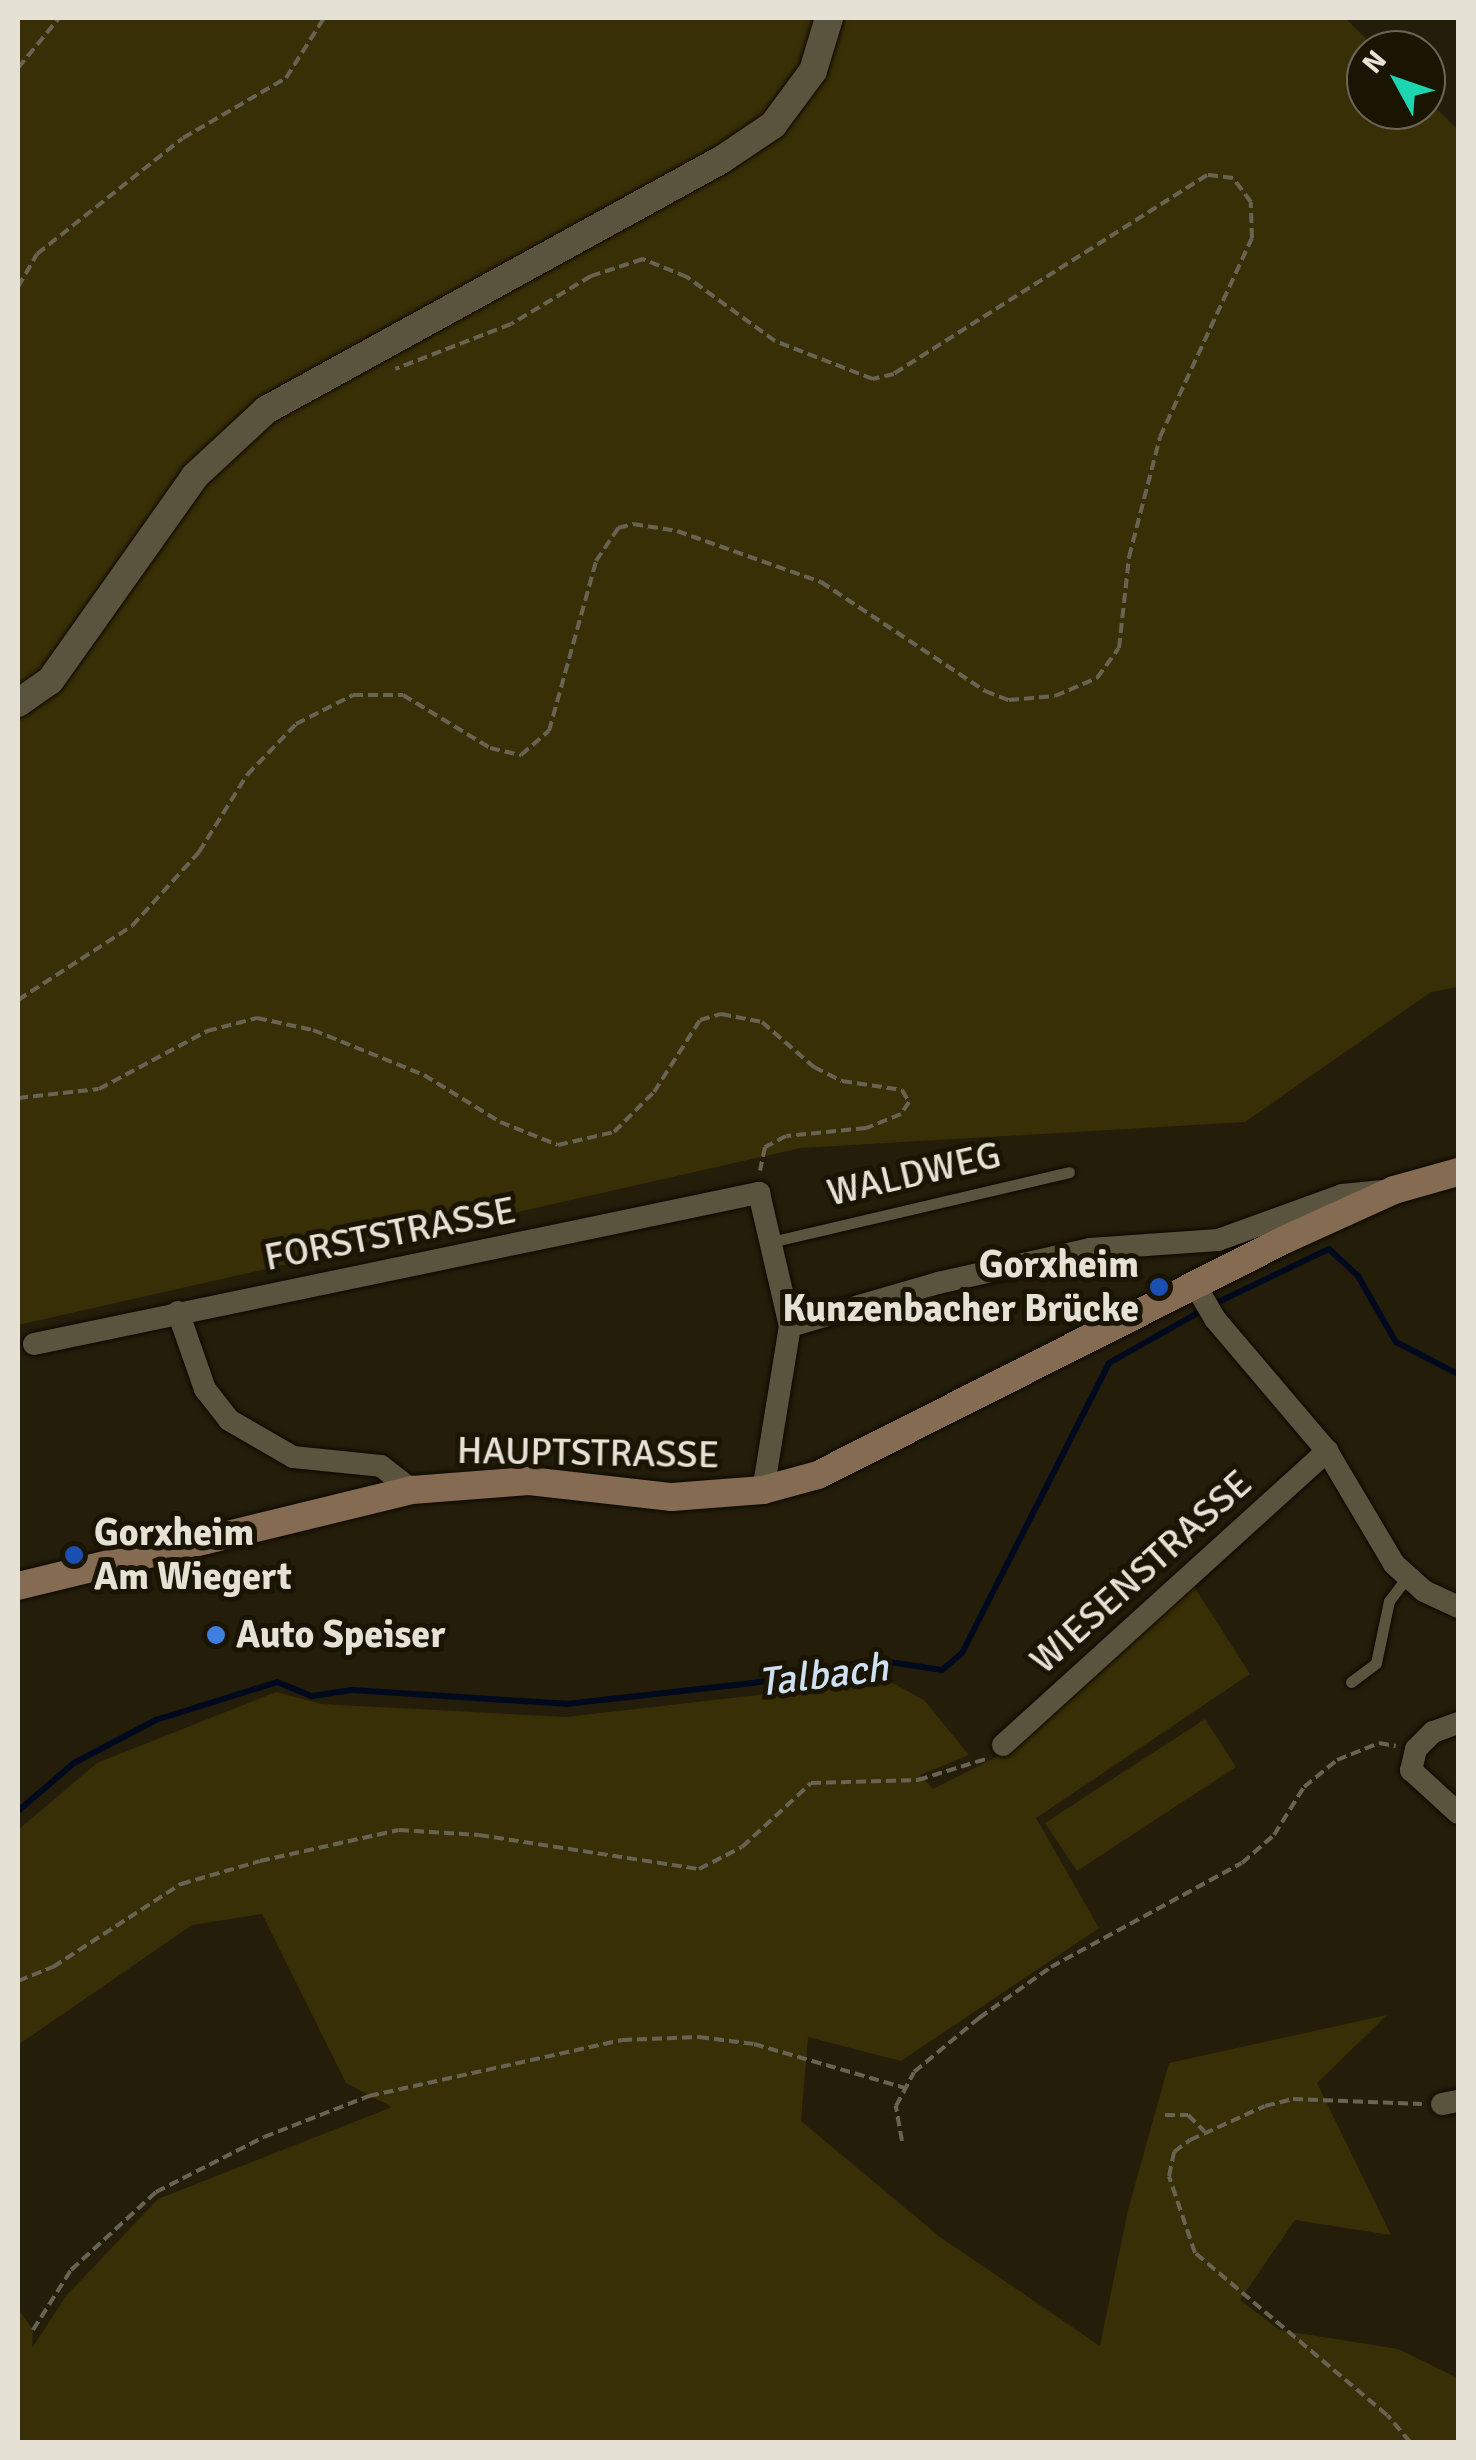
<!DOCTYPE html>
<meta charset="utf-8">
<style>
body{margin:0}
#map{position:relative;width:1476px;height:2460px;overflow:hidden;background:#231d0a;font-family:Signika,sans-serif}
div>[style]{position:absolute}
.green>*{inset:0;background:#392f06}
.stream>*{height:6px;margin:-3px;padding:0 3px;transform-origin:3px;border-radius:3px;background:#00091d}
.path>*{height:4px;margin-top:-2px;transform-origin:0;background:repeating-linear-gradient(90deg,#686352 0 10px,transparent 0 15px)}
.roads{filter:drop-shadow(0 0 2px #0c0700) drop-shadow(0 0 2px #0c0700)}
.service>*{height:11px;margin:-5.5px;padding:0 5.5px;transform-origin:5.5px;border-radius:5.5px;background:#5a543e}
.minor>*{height:22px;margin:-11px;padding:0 11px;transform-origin:11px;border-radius:11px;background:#5a543e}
.tertiary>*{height:28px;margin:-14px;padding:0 14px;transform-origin:14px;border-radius:14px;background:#5a543e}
.secondary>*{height:28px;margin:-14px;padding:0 14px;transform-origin:14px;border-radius:14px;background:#846b51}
.dots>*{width:28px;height:28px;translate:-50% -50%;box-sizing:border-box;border:5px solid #1a1403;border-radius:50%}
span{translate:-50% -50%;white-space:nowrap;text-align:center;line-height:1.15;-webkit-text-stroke:10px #1a1403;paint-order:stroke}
.street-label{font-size:38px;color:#e5e1d5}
.poi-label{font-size:38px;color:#e5e1d5;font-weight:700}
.right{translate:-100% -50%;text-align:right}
.left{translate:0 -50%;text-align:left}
.water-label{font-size:40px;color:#cee0f2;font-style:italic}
.frame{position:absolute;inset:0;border:20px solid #e5e1d5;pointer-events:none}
.north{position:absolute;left:1346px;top:30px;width:100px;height:100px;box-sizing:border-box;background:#1a1403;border:2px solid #6b6657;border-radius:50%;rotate:310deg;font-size:28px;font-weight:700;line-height:40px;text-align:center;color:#e5e1d5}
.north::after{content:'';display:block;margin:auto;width:35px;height:45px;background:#1cd5b1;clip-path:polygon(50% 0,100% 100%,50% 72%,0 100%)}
</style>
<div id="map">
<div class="green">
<div style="clip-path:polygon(18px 18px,1345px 18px,1378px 50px,1366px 50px,1366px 110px,1426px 110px,1426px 98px,1458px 130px,1458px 987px,1431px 992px,1245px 1122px,801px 1148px,18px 1325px)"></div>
<div style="clip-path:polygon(1193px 1585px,1250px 1674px,1036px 1818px,1099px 1928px,901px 2061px,808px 2037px,801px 2121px,940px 2237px,1100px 2346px,1128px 2210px,1169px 2063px,1387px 2015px,1317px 2083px,1391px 2235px,1295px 2220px,1240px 2300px,1279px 2330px,1398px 2349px,1458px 2378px,1458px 2442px,18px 2442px,18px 2309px,33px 2330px,32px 2348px,66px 2296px,158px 2199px,392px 2107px,346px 2083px,262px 1914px,192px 1925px,18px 2045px,18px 1830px,97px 1763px,276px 1692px,322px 1704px,566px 1717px,887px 1680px,924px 1700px,969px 1755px,920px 1775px,933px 1789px,1016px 1747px)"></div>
<div style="clip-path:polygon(1205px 1719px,1236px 1767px,1077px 1871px,1045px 1823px)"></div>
</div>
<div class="stream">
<div style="left:1214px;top:1304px;width:127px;rotate:-25.6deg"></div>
<div style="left:1329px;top:1249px;width:40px;rotate:43deg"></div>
<div style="left:1358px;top:1276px;width:76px;rotate:60.1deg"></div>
<div style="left:1396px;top:1342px;width:70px;rotate:27.3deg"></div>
<div style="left:18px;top:1811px;width:74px;rotate:-40.6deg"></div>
<div style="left:74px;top:1763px;width:93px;rotate:-27.7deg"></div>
<div style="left:156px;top:1720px;width:127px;rotate:-17.4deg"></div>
<div style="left:277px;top:1682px;width:38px;rotate:22deg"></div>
<div style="left:312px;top:1696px;width:40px;rotate:-8.5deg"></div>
<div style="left:352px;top:1690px;width:214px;rotate:3.7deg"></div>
<div style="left:566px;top:1704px;width:188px;rotate:-6.4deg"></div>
<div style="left:753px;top:1683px;width:125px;rotate:-10.6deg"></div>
<div style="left:876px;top:1660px;width:67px;rotate:8.6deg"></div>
<div style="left:942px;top:1670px;width:26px;rotate:-40deg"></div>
<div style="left:962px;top:1653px;width:325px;rotate:-63.1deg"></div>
<div style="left:1109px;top:1363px;width:108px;rotate:-29.4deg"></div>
</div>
<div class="path">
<div style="left:18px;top:68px;width:65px;rotate:-50.6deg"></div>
<div style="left:18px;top:287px;width:38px;rotate:-60deg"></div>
<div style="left:37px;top:254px;width:186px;rotate:-38.5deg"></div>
<div style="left:183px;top:138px;width:119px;rotate:-30.2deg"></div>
<div style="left:286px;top:78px;width:71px;rotate:-57.7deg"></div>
<div style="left:18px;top:1000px;width:136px;rotate:-33deg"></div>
<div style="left:132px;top:926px;width:100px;rotate:-47.8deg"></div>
<div style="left:199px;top:852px;width:91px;rotate:-58.1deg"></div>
<div style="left:247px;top:775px;width:71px;rotate:-46.1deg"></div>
<div style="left:296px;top:724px;width:64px;rotate:-27deg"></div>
<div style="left:353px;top:695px;width:50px"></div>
<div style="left:403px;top:695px;width:102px;rotate:31.3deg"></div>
<div style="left:490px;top:748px;width:32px;rotate:13deg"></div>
<div style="left:521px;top:755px;width:37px;rotate:-41deg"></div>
<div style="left:549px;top:731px;width:176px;rotate:-74.5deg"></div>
<div style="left:596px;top:561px;width:40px;rotate:-56deg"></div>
<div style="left:618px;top:528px;width:16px;rotate:-15deg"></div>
<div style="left:633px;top:524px;width:45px;rotate:9deg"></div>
<div style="left:677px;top:531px;width:153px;rotate:19.5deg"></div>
<div style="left:821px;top:582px;width:197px;rotate:33.6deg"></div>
<div style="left:985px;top:691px;width:26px;rotate:21deg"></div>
<div style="left:1009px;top:700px;width:46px;rotate:-5deg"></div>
<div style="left:1055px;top:696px;width:46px;rotate:-23.2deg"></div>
<div style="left:1097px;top:678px;width:37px;rotate:-54deg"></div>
<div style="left:1119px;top:648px;width:92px;rotate:-83.7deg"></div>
<div style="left:1129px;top:557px;width:124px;rotate:-75.5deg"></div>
<div style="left:1160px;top:437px;width:219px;rotate:-65.2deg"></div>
<div style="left:1252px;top:238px;width:36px;rotate:-92deg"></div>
<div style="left:1251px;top:202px;width:30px;rotate:-127deg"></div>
<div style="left:1233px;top:178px;width:26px;rotate:-173deg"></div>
<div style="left:1207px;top:175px;width:371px;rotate:147.6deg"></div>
<div style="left:894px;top:374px;width:22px;rotate:167deg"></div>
<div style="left:873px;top:379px;width:105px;rotate:-158.8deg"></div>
<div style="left:775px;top:341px;width:109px;rotate:-144deg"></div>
<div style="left:687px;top:277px;width:48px;rotate:-157.8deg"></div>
<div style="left:643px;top:259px;width:55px;rotate:161.9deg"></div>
<div style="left:591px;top:276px;width:93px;rotate:149deg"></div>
<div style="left:511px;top:324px;width:124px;rotate:158.8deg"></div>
<div style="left:18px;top:1098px;width:81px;rotate:-6.3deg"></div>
<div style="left:99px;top:1089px;width:123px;rotate:-28.2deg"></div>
<div style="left:207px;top:1031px;width:52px;rotate:-14.6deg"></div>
<div style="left:257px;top:1018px;width:57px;rotate:12.1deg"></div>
<div style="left:313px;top:1030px;width:120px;rotate:22.1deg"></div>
<div style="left:424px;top:1075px;width:89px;rotate:31.7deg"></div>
<div style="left:500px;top:1122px;width:62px;rotate:21.6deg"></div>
<div style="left:558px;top:1145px;width:57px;rotate:-13.1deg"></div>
<div style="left:614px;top:1132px;width:57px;rotate:-45deg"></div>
<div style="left:654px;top:1092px;width:85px;rotate:-57.4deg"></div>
<div style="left:700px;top:1020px;width:22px;rotate:-16deg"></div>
<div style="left:721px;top:1014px;width:42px;rotate:11deg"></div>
<div style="left:762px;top:1022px;width:69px;rotate:40.9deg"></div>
<div style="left:814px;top:1067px;width:31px;rotate:27deg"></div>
<div style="left:842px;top:1081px;width:61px;rotate:8.5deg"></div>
<div style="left:902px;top:1090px;width:14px;rotate:60deg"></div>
<div style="left:909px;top:1102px;width:14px;rotate:124deg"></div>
<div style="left:901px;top:1114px;width:38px;rotate:158deg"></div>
<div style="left:866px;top:1128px;width:80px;rotate:174.3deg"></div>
<div style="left:786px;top:1136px;width:24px;rotate:152deg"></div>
<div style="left:765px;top:1147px;width:24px;rotate:102deg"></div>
<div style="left:18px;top:1981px;width:38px;rotate:-22deg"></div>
<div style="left:53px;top:1967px;width:153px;rotate:-33deg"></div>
<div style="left:181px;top:1884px;width:82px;rotate:-16.2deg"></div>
<div style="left:260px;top:1861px;width:142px;rotate:-12.6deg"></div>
<div style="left:399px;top:1830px;width:80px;rotate:3.6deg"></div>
<div style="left:479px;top:1835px;width:223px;rotate:8.8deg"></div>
<div style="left:699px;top:1869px;width:48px;rotate:-27.1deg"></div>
<div style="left:742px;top:1847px;width:94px;rotate:-42.8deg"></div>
<div style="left:811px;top:1783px;width:107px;rotate:-1.6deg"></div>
<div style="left:918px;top:1780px;width:74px;rotate:-17.2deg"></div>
<div style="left:1165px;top:2115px;width:23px"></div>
<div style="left:1188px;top:2115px;width:23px;rotate:45deg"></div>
<div style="left:902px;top:2141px;width:36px;rotate:-100deg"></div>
<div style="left:896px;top:2106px;width:38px;rotate:-62deg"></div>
<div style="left:914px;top:2072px;width:85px;rotate:-39.7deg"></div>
<div style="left:979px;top:2018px;width:88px;rotate:-35.3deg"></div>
<div style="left:1051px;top:1967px;width:217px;rotate:-28.6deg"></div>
<div style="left:1242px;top:1863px;width:43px;rotate:-41.2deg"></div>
<div style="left:1274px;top:1835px;width:57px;rotate:-58deg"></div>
<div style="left:1304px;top:1787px;width:43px;rotate:-39.3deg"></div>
<div style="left:1337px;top:1760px;width:45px;rotate:-22deg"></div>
<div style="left:1379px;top:1743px;width:17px;rotate:10deg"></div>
<div style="left:33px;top:2330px;width:71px;rotate:-57.7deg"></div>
<div style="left:71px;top:2270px;width:115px;rotate:-42.5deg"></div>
<div style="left:156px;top:2192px;width:121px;rotate:-27deg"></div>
<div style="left:264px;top:2137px;width:113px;rotate:-21.3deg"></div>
<div style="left:369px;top:2096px;width:259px;rotate:-12.5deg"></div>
<div style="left:622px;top:2040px;width:77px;rotate:-2.2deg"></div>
<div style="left:699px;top:2037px;width:55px;rotate:7.3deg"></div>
<div style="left:754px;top:2044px;width:157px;rotate:16.2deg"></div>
<div style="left:1410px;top:2442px;width:35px;rotate:-130deg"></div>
<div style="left:1387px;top:2415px;width:251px;rotate:-139.8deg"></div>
<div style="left:1195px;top:2253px;width:81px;rotate:-108.7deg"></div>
<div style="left:1169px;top:2176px;width:25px;rotate:-78deg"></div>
<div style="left:1174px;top:2152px;width:20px;rotate:-37deg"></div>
<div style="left:1190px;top:2140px;width:82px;rotate:-24.4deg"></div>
<div style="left:1265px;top:2106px;width:29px;rotate:-14deg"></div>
<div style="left:1293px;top:2099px;width:129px;rotate:2.2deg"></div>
</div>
<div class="roads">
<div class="service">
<div style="left:775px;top:1241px;width:302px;rotate:-13.2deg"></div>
<div style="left:1351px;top:1682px;width:31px;rotate:-37deg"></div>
<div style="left:1376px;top:1663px;width:63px;rotate:-78.2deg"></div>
<div style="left:1389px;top:1601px;width:31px;rotate:-53deg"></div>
</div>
<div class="minor">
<div style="left:1194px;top:1283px;width:42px;rotate:59.7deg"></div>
<div style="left:1215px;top:1319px;width:173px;rotate:49.7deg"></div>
<div style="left:1327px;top:1451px;width:131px;rotate:59.3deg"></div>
<div style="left:1394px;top:1564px;width:40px;rotate:42deg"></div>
<div style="left:1424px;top:1591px;width:38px;rotate:25deg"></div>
<div style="left:178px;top:1312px;width:82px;rotate:70.7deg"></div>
<div style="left:205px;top:1389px;width:39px;rotate:52deg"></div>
<div style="left:229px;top:1420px;width:74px;rotate:30deg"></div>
<div style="left:293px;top:1457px;width:88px;rotate:5.8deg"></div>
<div style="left:381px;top:1466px;width:39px;rotate:38deg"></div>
<div style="left:790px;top:1326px;width:154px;rotate:-16.2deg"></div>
<div style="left:938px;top:1283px;width:156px;rotate:-12.6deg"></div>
<div style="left:1090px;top:1249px;width:128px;rotate:-4deg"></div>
<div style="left:1218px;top:1240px;width:132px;rotate:-19.9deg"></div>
<div style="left:1342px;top:1195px;width:41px;rotate:-5.6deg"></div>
<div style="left:34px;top:1344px;width:741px;rotate:-11.77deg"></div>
<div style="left:759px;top:1193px;width:137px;rotate:76.9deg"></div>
<div style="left:790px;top:1326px;width:166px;rotate:99.3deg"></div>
<div style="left:1458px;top:1723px;width:27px;rotate:160deg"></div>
<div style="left:1433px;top:1732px;width:24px;rotate:135deg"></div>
<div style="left:1416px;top:1749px;width:22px;rotate:103deg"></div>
<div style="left:1411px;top:1770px;width:64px;rotate:42.5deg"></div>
<div style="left:1003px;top:1745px;width:438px;rotate:-42.2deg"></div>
<div style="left:1442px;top:2104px;width:16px;rotate:-11deg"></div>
</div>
<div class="tertiary">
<div style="left:18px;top:703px;width:39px;rotate:-35deg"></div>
<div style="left:50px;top:681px;width:251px;rotate:-54.7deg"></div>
<div style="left:195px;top:476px;width:97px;rotate:-42.9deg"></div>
<div style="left:266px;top:410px;width:519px;rotate:-28.79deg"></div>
<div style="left:721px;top:160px;width:63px;rotate:-33.9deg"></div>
<div style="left:773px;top:125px;width:67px;rotate:-53.5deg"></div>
<div style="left:813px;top:71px;width:55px;rotate:-73.2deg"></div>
</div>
<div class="secondary">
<div style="left:18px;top:1586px;width:406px;rotate:-13.7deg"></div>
<div style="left:412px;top:1490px;width:117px;rotate:-4.4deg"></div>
<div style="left:529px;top:1481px;width:144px;rotate:6.4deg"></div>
<div style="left:672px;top:1497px;width:91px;rotate:-4.4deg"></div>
<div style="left:763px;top:1490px;width:57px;rotate:-15.3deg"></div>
<div style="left:818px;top:1475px;width:522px;rotate:-26.76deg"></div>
<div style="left:1284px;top:1240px;width:121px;rotate:-24.4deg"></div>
<div style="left:1394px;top:1190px;width:66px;rotate:-15.7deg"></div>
</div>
</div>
<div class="dots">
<div style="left:1159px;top:1287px;background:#1a4fb4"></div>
<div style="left:74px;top:1555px;background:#1a4fb4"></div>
<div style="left:216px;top:1635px;background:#3f7fe0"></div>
</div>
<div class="street-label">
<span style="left:914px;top:1174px;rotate:-13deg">WALDWEG</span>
<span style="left:390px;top:1234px;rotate:-11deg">FORSTSTRASSE</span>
<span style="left:588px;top:1453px;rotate:1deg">HAUPTSTRASSE</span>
<span style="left:1141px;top:1572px;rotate:-42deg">WIESENSTRASSE</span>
</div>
<div class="poi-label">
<span class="right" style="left:1139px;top:1287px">Gorxheim<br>Kunzenbacher Brücke</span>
<span class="left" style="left:94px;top:1555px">Gorxheim<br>Am Wiegert</span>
<span class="left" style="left:236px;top:1635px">Auto Speiser</span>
</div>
<div class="water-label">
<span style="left:823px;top:1675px;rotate:-7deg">Talbach</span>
</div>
<div class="frame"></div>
<div class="north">N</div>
</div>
